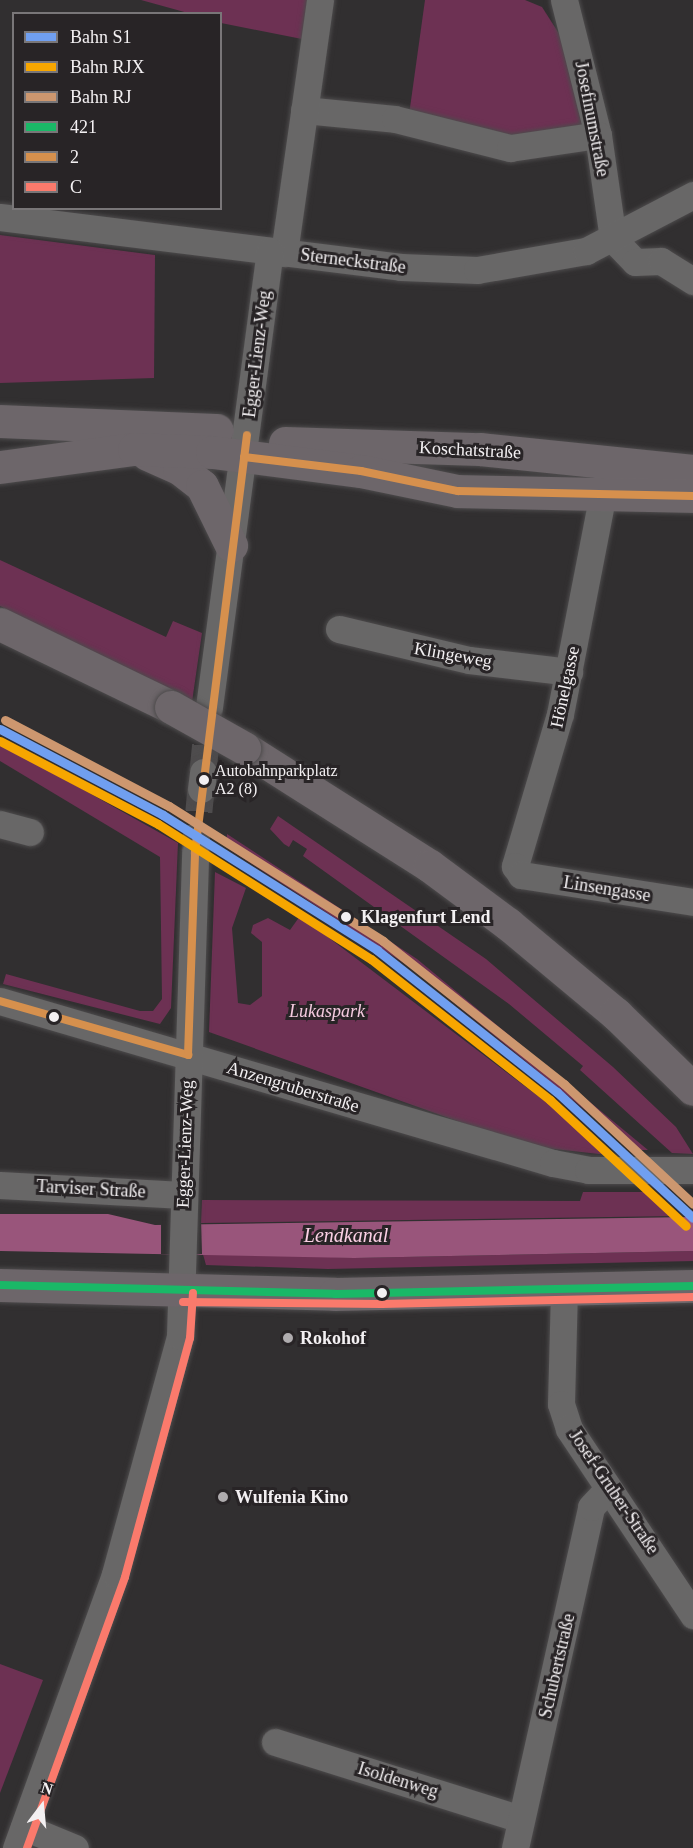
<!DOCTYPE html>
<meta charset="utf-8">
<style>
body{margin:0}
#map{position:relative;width:693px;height:1848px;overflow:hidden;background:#312f30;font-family:"Times New Roman",serif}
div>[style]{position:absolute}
.green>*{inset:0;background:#6d3153}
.water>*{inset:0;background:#99557b}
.pier>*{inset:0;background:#312f30}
.minor-tunnel>*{height:27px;margin-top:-13.5px;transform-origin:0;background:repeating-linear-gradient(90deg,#4e4c4d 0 27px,transparent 0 41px)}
.roads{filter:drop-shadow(0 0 2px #4d4b4c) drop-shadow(0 0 2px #4d4b4c)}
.minor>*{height:27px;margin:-13.5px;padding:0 13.5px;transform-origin:13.5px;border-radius:13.5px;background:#686767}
.major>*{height:33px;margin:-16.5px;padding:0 16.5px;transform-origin:16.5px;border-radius:16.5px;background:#6d666a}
.bridges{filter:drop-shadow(0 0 2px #4d4b4c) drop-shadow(0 0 2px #4d4b4c)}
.major-bridge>*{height:33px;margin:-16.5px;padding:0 16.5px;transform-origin:16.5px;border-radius:16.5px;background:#6d666a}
.bus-1>*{height:8px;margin:-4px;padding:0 4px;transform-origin:4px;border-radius:4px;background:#1ab867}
.bus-2>*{height:8px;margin:-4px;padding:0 4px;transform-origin:4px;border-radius:4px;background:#d6904d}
.bus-3>*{height:8px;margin:-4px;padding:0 4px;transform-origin:4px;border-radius:4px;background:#fa7a6c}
.rail-1>*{height:9px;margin:-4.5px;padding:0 4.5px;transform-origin:4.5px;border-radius:4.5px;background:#709ff0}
.rail-2>*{height:9px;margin:-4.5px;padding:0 4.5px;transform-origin:4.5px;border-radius:4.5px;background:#f7a600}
.rail-3>*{height:9px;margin:-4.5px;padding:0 4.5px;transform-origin:4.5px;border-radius:4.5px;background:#cd976f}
.dots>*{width:16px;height:16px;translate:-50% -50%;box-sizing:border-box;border:3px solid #282426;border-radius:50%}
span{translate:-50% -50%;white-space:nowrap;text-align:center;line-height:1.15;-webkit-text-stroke:6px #282426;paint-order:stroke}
.bus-label{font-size:16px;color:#f3f0f2}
.left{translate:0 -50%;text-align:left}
.street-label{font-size:18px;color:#f3f0f2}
.stop-label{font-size:18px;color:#f3f0f2;font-weight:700}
.park-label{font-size:18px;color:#f5cadf;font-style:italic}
.poi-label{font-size:18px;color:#f3f0f2;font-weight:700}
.water-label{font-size:20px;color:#fbd0e5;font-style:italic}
.legend{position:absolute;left:12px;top:12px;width:210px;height:198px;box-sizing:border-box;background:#282426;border:2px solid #797678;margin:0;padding:8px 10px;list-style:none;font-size:18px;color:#f3f0f2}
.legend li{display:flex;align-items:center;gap:12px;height:30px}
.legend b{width:30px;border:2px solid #797678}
.north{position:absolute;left:12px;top:1776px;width:60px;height:60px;-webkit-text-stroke:4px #282426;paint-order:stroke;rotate:16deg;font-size:16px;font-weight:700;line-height:24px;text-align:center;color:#f3f0f2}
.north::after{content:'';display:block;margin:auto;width:21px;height:27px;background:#f3f0f2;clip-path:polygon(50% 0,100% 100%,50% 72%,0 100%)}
</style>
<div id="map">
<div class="green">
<div style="clip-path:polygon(141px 0,313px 0,307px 40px,221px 23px,220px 14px,188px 13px)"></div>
<div style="clip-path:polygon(425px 0,525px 0,542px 7px,565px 43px,582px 128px,513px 139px,409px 115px)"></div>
<div style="clip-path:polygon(0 235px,155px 255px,154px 378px,0 383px)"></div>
<div style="clip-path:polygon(0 560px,166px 637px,173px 621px,202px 633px,192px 702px,0 606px)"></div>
<div style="clip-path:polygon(0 743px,178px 843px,171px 1008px,160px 1024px,3px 984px,6px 974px,140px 1011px,153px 1011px,162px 999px,160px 857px,0 761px)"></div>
<div style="clip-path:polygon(278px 816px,486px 959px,613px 1067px,676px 1127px,693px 1154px,672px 1153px,580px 1070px,583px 1066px,509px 1004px,303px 856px,307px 849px,293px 840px,289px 847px,284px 844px,270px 829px)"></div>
<div style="clip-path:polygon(227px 834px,417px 959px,648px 1150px,634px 1150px,413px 969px,226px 847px)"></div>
<div style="clip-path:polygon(215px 872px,246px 888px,232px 928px,238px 1003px,250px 1005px,262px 996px,262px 942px,251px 933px,253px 925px,268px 918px,290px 930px,300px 916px,617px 1156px,527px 1146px,209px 1032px)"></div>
<div style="clip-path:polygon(583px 1192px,653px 1192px,677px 1216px,201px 1223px,202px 1200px,580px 1201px)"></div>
<div style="clip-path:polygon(202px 1251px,354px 1258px,693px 1251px,693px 1261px,328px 1269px,206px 1265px)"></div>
<div style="clip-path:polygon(0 1664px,43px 1680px,0 1793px)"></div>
</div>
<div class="water">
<div style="clip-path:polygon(0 1214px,108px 1214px,155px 1225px,693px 1217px,693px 1251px,354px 1258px,0 1251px)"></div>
</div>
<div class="pier">
<div style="clip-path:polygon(201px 1220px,202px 1254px,161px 1254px,161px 1221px)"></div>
</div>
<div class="minor-tunnel">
<div style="left:203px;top:772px;width:64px;rotate:-84.6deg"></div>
<div style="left:195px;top:852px;width:63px;rotate:-84.6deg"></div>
</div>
<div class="roads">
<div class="minor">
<div style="left:564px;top:0;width:139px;rotate:75.9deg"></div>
<div style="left:598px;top:135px;width:105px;rotate:81.8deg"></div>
<div style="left:613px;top:239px;width:32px;rotate:46deg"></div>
<div style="left:635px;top:262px;width:26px;rotate:-2deg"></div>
<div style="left:661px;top:261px;width:38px;rotate:32deg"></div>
<div style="left:304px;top:110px;width:91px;rotate:5.6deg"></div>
<div style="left:395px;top:119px;width:119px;rotate:14.2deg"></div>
<div style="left:510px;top:148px;width:89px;rotate:-8.4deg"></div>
<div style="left:0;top:217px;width:404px;rotate:7.1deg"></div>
<div style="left:401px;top:267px;width:76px;rotate:2.3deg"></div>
<div style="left:477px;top:270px;width:111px;rotate:-9.9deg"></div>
<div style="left:586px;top:251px;width:121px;rotate:-27.6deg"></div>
<div style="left:284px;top:253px;width:256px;rotate:-81.9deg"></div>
<div style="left:603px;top:493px;width:225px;rotate:101deg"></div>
<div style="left:560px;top:714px;width:159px;rotate:106.5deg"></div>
<div style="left:515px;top:866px;width:11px;rotate:56deg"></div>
<div style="left:521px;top:875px;width:174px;rotate:8.9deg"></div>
<div style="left:339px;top:629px;width:134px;rotate:13.4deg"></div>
<div style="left:469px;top:660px;width:101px;rotate:6.8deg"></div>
<div style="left:209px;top:707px;width:460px;rotate:-82.4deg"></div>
<div style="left:201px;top:789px;width:17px;rotate:-83deg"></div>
<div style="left:0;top:824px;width:31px;rotate:15deg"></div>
<div style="left:0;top:1001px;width:576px;rotate:16.33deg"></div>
<div style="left:553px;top:1163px;width:36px;rotate:11deg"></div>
<div style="left:588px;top:1170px;width:105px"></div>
<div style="left:0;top:1185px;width:183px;rotate:3.1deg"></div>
<div style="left:564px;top:1289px;width:115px;rotate:91.5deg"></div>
<div style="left:561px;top:1404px;width:26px;rotate:72deg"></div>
<div style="left:569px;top:1429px;width:224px;rotate:56.3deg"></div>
<div style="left:275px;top:1742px;width:257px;rotate:17.4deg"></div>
<div style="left:24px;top:1827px;width:55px;rotate:22.4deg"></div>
<div style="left:16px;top:1848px;width:291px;rotate:-70.1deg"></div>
<div style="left:115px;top:1574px;width:247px;rotate:-74.7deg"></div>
<div style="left:180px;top:1336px;width:484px;rotate:-88.2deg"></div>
<div style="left:515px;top:1848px;width:349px;rotate:-77.4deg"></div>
<div style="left:591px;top:1507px;width:25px;rotate:-47deg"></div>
</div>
<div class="major">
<div style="left:0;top:421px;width:217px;rotate:2.4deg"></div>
<div style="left:285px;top:443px;width:195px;rotate:1.8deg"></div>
<div style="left:480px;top:449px;width:214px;rotate:5.9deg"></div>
<div style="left:147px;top:454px;width:35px;rotate:24deg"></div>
<div style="left:179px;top:468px;width:29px;rotate:38deg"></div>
<div style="left:202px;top:486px;width:66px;rotate:63.8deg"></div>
<div style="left:0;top:467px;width:135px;rotate:-7.7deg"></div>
<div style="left:134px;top:449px;width:78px;rotate:2.2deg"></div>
<div style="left:212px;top:452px;width:150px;rotate:7.3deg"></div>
<div style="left:361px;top:471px;width:99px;rotate:11.7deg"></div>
<div style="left:458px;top:491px;width:235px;rotate:1.2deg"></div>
<div style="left:0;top:624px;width:190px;rotate:25.9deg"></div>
<div style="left:244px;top:748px;width:220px;rotate:32.4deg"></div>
<div style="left:430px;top:866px;width:97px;rotate:36.6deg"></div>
<div style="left:508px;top:924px;width:141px;rotate:39.8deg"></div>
<div style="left:616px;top:1014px;width:107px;rotate:44.2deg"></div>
<div style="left:0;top:1285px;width:335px;rotate:1.5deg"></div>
<div style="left:335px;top:1294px;width:358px;rotate:-1.3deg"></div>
</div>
</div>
<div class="bridges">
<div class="major-bridge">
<div style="left:171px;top:707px;width:84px;rotate:29.3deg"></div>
</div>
</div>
<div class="bus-1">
<div style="left:0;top:1285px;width:335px;rotate:1.5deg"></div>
<div style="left:335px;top:1294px;width:358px;rotate:-1.3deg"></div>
</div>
<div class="bus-2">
<div style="left:244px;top:457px;width:118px;rotate:6.8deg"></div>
<div style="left:361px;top:471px;width:99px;rotate:11.7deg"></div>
<div style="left:458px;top:491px;width:235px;rotate:1.2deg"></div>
<div style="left:0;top:1001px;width:196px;rotate:16deg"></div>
<div style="left:188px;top:1055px;width:203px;rotate:-88deg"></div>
<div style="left:195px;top:852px;width:420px;rotate:-82.9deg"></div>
</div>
<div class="bus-3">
<div style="left:183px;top:1302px;width:199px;rotate:0.6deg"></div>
<div style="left:382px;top:1304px;width:311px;rotate:-1.3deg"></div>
<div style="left:27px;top:1848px;width:288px;rotate:-70.1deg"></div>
<div style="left:125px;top:1577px;width:248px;rotate:-74.8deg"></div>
<div style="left:190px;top:1338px;width:45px;rotate:-86.2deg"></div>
</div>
<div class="rail-1">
<div style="left:0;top:729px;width:184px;rotate:27.8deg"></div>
<div style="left:163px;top:815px;width:253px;rotate:32.2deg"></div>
<div style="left:377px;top:950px;width:229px;rotate:38.3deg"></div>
<div style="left:557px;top:1092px;width:185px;rotate:42.8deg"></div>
</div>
<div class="rail-2">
<div style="left:0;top:741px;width:178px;rotate:27.7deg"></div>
<div style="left:158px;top:824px;width:252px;rotate:32.4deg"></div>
<div style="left:371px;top:959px;width:228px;rotate:38.2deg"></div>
<div style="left:550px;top:1100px;width:185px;rotate:42.8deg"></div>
</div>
<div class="rail-3">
<div style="left:5px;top:720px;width:185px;rotate:27.7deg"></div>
<div style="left:169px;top:806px;width:253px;rotate:32.2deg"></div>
<div style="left:383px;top:941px;width:231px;rotate:38.3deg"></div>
<div style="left:564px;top:1084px;width:176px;rotate:42.9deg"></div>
</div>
<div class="dots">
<div style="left:204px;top:780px;background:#f3f0f2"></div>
<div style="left:346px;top:917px;background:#f3f0f2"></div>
<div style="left:54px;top:1017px;background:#f3f0f2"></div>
<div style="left:382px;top:1293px;background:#f3f0f2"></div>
<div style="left:288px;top:1338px;background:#afacae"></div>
<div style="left:223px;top:1497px;background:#afacae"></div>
</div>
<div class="bus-label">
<span class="left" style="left:215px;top:780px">Autobahnparkplatz<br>A2 (8)</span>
</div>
<div class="street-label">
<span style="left:592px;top:119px;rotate:79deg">Josefinumstraße</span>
<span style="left:353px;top:261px;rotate:7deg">Sterneckstraße</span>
<span style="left:257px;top:354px;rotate:-83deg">Egger-Lienz-Weg</span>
<span style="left:470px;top:450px;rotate:3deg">Koschatstraße</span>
<span style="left:453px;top:655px;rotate:10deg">Klingeweg</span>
<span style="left:565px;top:687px;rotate:-78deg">Hönelgasse</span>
<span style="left:607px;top:889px;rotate:9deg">Linsengasse</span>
<span style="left:293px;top:1087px;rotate:17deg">Anzengruberstraße</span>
<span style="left:185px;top:1144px;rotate:-88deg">Egger-Lienz-Weg</span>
<span style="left:91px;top:1189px;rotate:3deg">Tarviser Straße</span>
<span style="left:614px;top:1492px;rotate:56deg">Josef-Gruber-Straße</span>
<span style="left:557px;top:1666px;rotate:-77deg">Schubertstraße</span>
<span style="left:398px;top:1780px;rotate:17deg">Isoldenweg</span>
</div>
<div class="stop-label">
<span class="left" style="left:361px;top:917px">Klagenfurt Lend</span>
</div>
<div class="park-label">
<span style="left:327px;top:1011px">Lukaspark</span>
</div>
<div class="poi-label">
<span class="left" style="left:300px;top:1338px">Rokohof</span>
<span class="left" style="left:235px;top:1497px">Wulfenia Kino</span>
</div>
<div class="water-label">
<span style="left:346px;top:1235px">Lendkanal</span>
</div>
<ul class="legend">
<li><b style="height:8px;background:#709ff0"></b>Bahn S1</li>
<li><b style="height:8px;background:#f7a600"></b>Bahn RJX</li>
<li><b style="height:8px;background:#cd976f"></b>Bahn RJ</li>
<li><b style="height:8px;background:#1ab867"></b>421</li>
<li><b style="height:8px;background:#d6904d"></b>2</li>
<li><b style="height:8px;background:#fa7a6c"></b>C</li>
</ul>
<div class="north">N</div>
</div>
